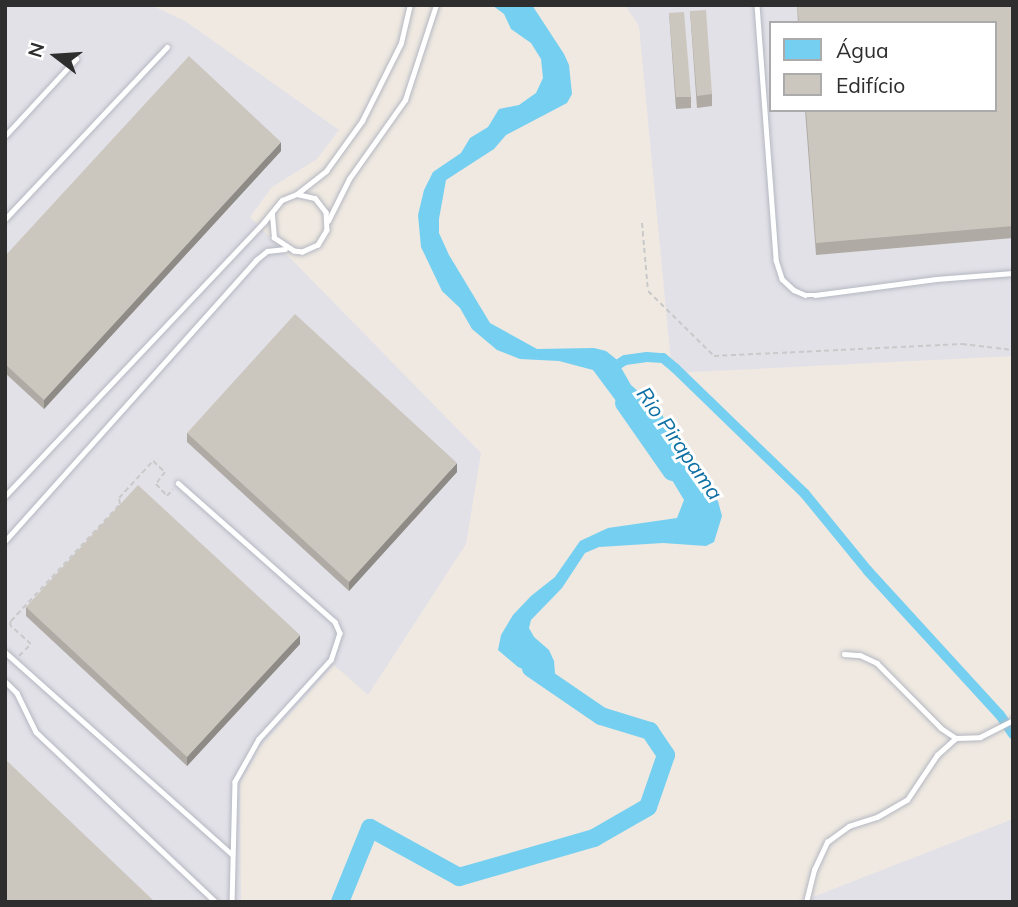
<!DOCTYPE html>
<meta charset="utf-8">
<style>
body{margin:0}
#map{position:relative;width:1018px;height:907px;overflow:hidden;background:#efe9e1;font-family:Mulish,sans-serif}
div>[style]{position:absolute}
.industrial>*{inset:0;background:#e3e1e8}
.water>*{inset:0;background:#75cff0}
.canal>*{height:10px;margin:-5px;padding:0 5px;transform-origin:5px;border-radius:5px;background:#75cff0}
.river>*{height:18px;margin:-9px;padding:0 9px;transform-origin:9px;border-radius:9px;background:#75cff0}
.path>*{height:2px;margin-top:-1px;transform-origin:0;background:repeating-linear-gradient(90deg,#c9c9c9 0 5px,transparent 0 8.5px)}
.roads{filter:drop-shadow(0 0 2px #b4b7c1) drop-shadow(0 0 2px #b4b7c1)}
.lane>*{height:4.5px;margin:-2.25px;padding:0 2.25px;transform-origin:2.25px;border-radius:2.25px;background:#fff}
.wall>*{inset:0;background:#afaba4}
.shaded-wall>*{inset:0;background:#8e8b86}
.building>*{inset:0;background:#cbc7bf}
span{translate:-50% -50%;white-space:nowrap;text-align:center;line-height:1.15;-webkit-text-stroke:6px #fff;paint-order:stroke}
.water-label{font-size:21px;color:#0d6fa3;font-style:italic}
.frame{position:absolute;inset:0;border:7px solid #2e2e2e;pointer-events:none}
.legend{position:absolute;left:769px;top:21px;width:228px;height:91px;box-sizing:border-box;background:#fff;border:2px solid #ababab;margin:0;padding:9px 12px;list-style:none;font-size:21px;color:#2e2e2e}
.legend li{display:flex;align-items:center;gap:14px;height:35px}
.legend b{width:35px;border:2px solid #ababab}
.north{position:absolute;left:21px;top:21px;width:70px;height:70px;-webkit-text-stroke:5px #fff;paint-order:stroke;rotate:287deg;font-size:19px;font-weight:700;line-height:28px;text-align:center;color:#2e2e2e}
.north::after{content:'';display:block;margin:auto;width:24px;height:32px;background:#2e2e2e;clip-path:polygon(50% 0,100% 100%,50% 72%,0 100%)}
</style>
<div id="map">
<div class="industrial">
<div style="clip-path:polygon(5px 5px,151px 5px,185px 21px,339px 130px,317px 159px,272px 187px,250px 217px,481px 453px,466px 544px,368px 695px,334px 665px,260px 747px,240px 784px,241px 902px,5px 902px)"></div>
<div style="clip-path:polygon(evenodd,625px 5px,1013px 5px,1013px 356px,672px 373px,639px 26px,625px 5px,771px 23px,995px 23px,995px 110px,771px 110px,771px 23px)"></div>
<div style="clip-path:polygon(1013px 819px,1013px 902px,800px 902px)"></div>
</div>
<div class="water">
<div style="clip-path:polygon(492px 5px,532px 5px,564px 54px,569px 65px,572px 94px,567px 103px,506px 135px,494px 149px,446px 180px,439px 219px,439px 233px,449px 255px,490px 323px,537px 349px,594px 348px,606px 351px,616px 359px,631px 385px,661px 412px,673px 439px,688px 445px,697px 473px,718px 501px,722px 516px,714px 542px,706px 546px,663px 543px,599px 547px,585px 553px,562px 588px,531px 620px,529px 628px,534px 637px,549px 650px,554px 661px,555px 673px,550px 681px,518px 667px,498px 650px,501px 635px,513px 615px,531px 596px,555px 577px,580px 541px,608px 528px,677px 518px,684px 500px,660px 460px,650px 428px,628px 417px,593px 370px,559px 361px,520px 359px,497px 350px,472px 329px,460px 308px,442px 291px,421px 247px,418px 215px,424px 190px,433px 172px,461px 153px,470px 138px,488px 127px,499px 109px,519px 105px,536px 93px,543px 78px,541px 59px,531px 43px,511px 29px,504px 14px)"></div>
</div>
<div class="canal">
<div style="left:609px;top:370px;width:19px;rotate:-32deg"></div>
<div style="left:625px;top:360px;width:22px;rotate:-8deg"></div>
<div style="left:647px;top:357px;width:16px;rotate:4deg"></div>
<div style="left:663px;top:358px;width:16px;rotate:40deg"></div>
<div style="left:675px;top:368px;width:181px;rotate:44.1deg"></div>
<div style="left:805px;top:494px;width:99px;rotate:50.7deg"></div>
<div style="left:868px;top:571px;width:195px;rotate:47.5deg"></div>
<div style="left:1000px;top:715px;width:23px;rotate:56deg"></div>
</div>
<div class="river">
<div style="left:624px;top:403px;width:84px;rotate:55.2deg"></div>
<div style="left:340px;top:902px;width:80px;rotate:-67.9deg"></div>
<div style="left:370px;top:828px;width:102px;rotate:28.8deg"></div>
<div style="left:459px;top:877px;width:141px;rotate:-16.1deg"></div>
<div style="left:594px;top:838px;width:62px;rotate:-29.9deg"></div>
<div style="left:648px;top:807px;width:55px;rotate:-70.9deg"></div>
<div style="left:666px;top:755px;width:29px;rotate:-124deg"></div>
<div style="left:650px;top:731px;width:51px;rotate:-163deg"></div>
<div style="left:601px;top:716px;width:85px;rotate:-145.6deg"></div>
</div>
<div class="path">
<div style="left:642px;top:223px;width:68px;rotate:85deg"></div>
<div style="left:648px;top:291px;width:93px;rotate:44.6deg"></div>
<div style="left:714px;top:356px;width:248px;rotate:-2.8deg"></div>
<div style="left:962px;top:344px;width:51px;rotate:6.7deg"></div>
<div style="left:19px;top:656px;width:17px;rotate:-45deg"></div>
<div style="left:31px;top:644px;width:28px;rotate:-138deg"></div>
<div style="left:10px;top:625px;width:4px;rotate:-76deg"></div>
<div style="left:11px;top:621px;width:160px;rotate:-47deg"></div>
<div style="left:120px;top:504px;width:6px;rotate:-99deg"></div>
<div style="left:119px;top:498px;width:50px;rotate:-47.4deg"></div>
<div style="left:153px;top:461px;width:16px;rotate:43deg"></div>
<div style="left:165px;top:472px;width:15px;rotate:127deg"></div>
<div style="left:156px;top:484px;width:16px;rotate:47deg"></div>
<div style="left:167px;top:496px;width:9px;rotate:-49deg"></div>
</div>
<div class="roads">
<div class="lane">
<div style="left:757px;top:5px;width:256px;rotate:85.7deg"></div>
<div style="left:776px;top:260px;width:20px;rotate:72deg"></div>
<div style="left:782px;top:279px;width:16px;rotate:43deg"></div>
<div style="left:794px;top:290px;width:12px;rotate:24deg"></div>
<div style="left:805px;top:295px;width:10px"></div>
<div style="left:815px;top:295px;width:122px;rotate:-7.5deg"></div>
<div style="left:936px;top:279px;width:77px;rotate:-4.5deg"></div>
<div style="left:5px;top:136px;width:105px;rotate:-47.3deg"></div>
<div style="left:298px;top:193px;width:36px;rotate:-38deg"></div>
<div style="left:326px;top:171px;width:62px;rotate:-54.2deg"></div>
<div style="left:362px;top:121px;width:87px;rotate:-63.4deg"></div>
<div style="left:401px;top:43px;width:39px;rotate:-77deg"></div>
<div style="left:5px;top:219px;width:236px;rotate:-46.7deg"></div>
<div style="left:328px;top:221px;width:47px;rotate:-63.4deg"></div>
<div style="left:349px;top:179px;width:97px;rotate:-54.7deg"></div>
<div style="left:405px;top:100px;width:100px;rotate:-71.9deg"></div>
<div style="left:178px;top:483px;width:210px;rotate:41.5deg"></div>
<div style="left:335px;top:622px;width:12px;rotate:66deg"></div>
<div style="left:340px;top:633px;width:28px;rotate:108deg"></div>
<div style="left:331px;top:660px;width:107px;rotate:132.3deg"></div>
<div style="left:259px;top:739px;width:49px;rotate:119.2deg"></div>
<div style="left:235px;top:782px;width:120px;rotate:91.4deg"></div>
<div style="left:5px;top:496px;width:377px;rotate:-46.6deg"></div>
<div style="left:264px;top:222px;width:28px;rotate:-51deg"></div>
<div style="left:282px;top:200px;width:16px;rotate:-22deg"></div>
<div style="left:297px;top:194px;width:18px;rotate:13deg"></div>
<div style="left:315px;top:198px;width:18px;rotate:52deg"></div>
<div style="left:326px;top:212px;width:18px;rotate:87deg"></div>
<div style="left:327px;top:230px;width:17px;rotate:121deg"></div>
<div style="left:318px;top:245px;width:17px;rotate:156deg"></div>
<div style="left:302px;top:252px;width:8px;rotate:-173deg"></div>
<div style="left:294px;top:251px;width:24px;rotate:-147deg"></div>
<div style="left:274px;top:238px;width:25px;rotate:-95deg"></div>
<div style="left:5px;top:541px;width:377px;rotate:-48.2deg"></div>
<div style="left:256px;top:260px;width:14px;rotate:-39deg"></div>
<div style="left:267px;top:251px;width:18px;rotate:-6deg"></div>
<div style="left:5px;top:652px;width:304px;rotate:41.7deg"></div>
<div style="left:844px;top:654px;width:16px;rotate:4deg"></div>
<div style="left:860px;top:655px;width:19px;rotate:25deg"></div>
<div style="left:877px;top:663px;width:91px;rotate:45.4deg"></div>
<div style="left:941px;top:728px;width:18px;rotate:34deg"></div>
<div style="left:956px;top:738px;width:24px;rotate:-2deg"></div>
<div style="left:980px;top:737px;width:37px;rotate:-27deg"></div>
<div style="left:5px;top:681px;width:17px;rotate:45deg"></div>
<div style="left:17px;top:693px;width:43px;rotate:64deg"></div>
<div style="left:36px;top:732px;width:248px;rotate:43.4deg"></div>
<div style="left:806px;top:902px;width:33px;rotate:-76deg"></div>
<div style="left:814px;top:870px;width:31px;rotate:-65deg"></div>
<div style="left:827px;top:842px;width:27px;rotate:-36deg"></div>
<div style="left:849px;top:826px;width:29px;rotate:-18deg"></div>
<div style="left:877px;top:817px;width:34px;rotate:-30deg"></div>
<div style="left:907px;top:800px;width:54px;rotate:-56.3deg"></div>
<div style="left:937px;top:755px;width:25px;rotate:-42deg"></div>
</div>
</div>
<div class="wall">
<div style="clip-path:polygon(797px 5px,1013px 5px,1013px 238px,816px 255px,805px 110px,995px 110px,995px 23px,798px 23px)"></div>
<div style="clip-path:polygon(690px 11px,712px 94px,712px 106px,697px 108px)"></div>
<div style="clip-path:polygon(669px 13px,691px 97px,691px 108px,676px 109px)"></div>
<div style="clip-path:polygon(281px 151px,44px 409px,5px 373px,5px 256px)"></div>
<div style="clip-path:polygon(187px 433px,457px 472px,349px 591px,187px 442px)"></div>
<div style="clip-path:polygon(26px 607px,300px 644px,187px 766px,26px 616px)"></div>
</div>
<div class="shaded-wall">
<div style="clip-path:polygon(281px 142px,281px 151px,44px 409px,44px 400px)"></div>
<div style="clip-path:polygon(457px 463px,457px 472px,349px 591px,349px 582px)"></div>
<div style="clip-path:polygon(300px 635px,300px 644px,187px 766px,187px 757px)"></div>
</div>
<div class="building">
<div style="clip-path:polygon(797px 5px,1013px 5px,1013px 226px,816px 243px,806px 110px,995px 110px,995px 23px,799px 23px)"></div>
<div style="clip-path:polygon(706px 10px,712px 94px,697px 96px,690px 11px)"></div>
<div style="clip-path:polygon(684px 12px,691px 97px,676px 97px,669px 13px)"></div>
<div style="clip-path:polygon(189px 56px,281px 142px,44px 400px,5px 364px,5px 256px)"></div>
<div style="clip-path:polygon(295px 314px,457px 463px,349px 582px,187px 433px)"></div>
<div style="clip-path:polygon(138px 485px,300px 635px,187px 757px,26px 607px)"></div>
<div style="clip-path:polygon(5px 759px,155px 902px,5px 902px)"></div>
</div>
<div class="water-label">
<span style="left:680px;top:443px;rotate:55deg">Rio Pirapama</span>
</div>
<div class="frame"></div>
<ul class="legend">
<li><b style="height:19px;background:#75cff0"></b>Água</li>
<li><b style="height:19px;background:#cbc7bf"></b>Edifício</li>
</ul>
<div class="north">N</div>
</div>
